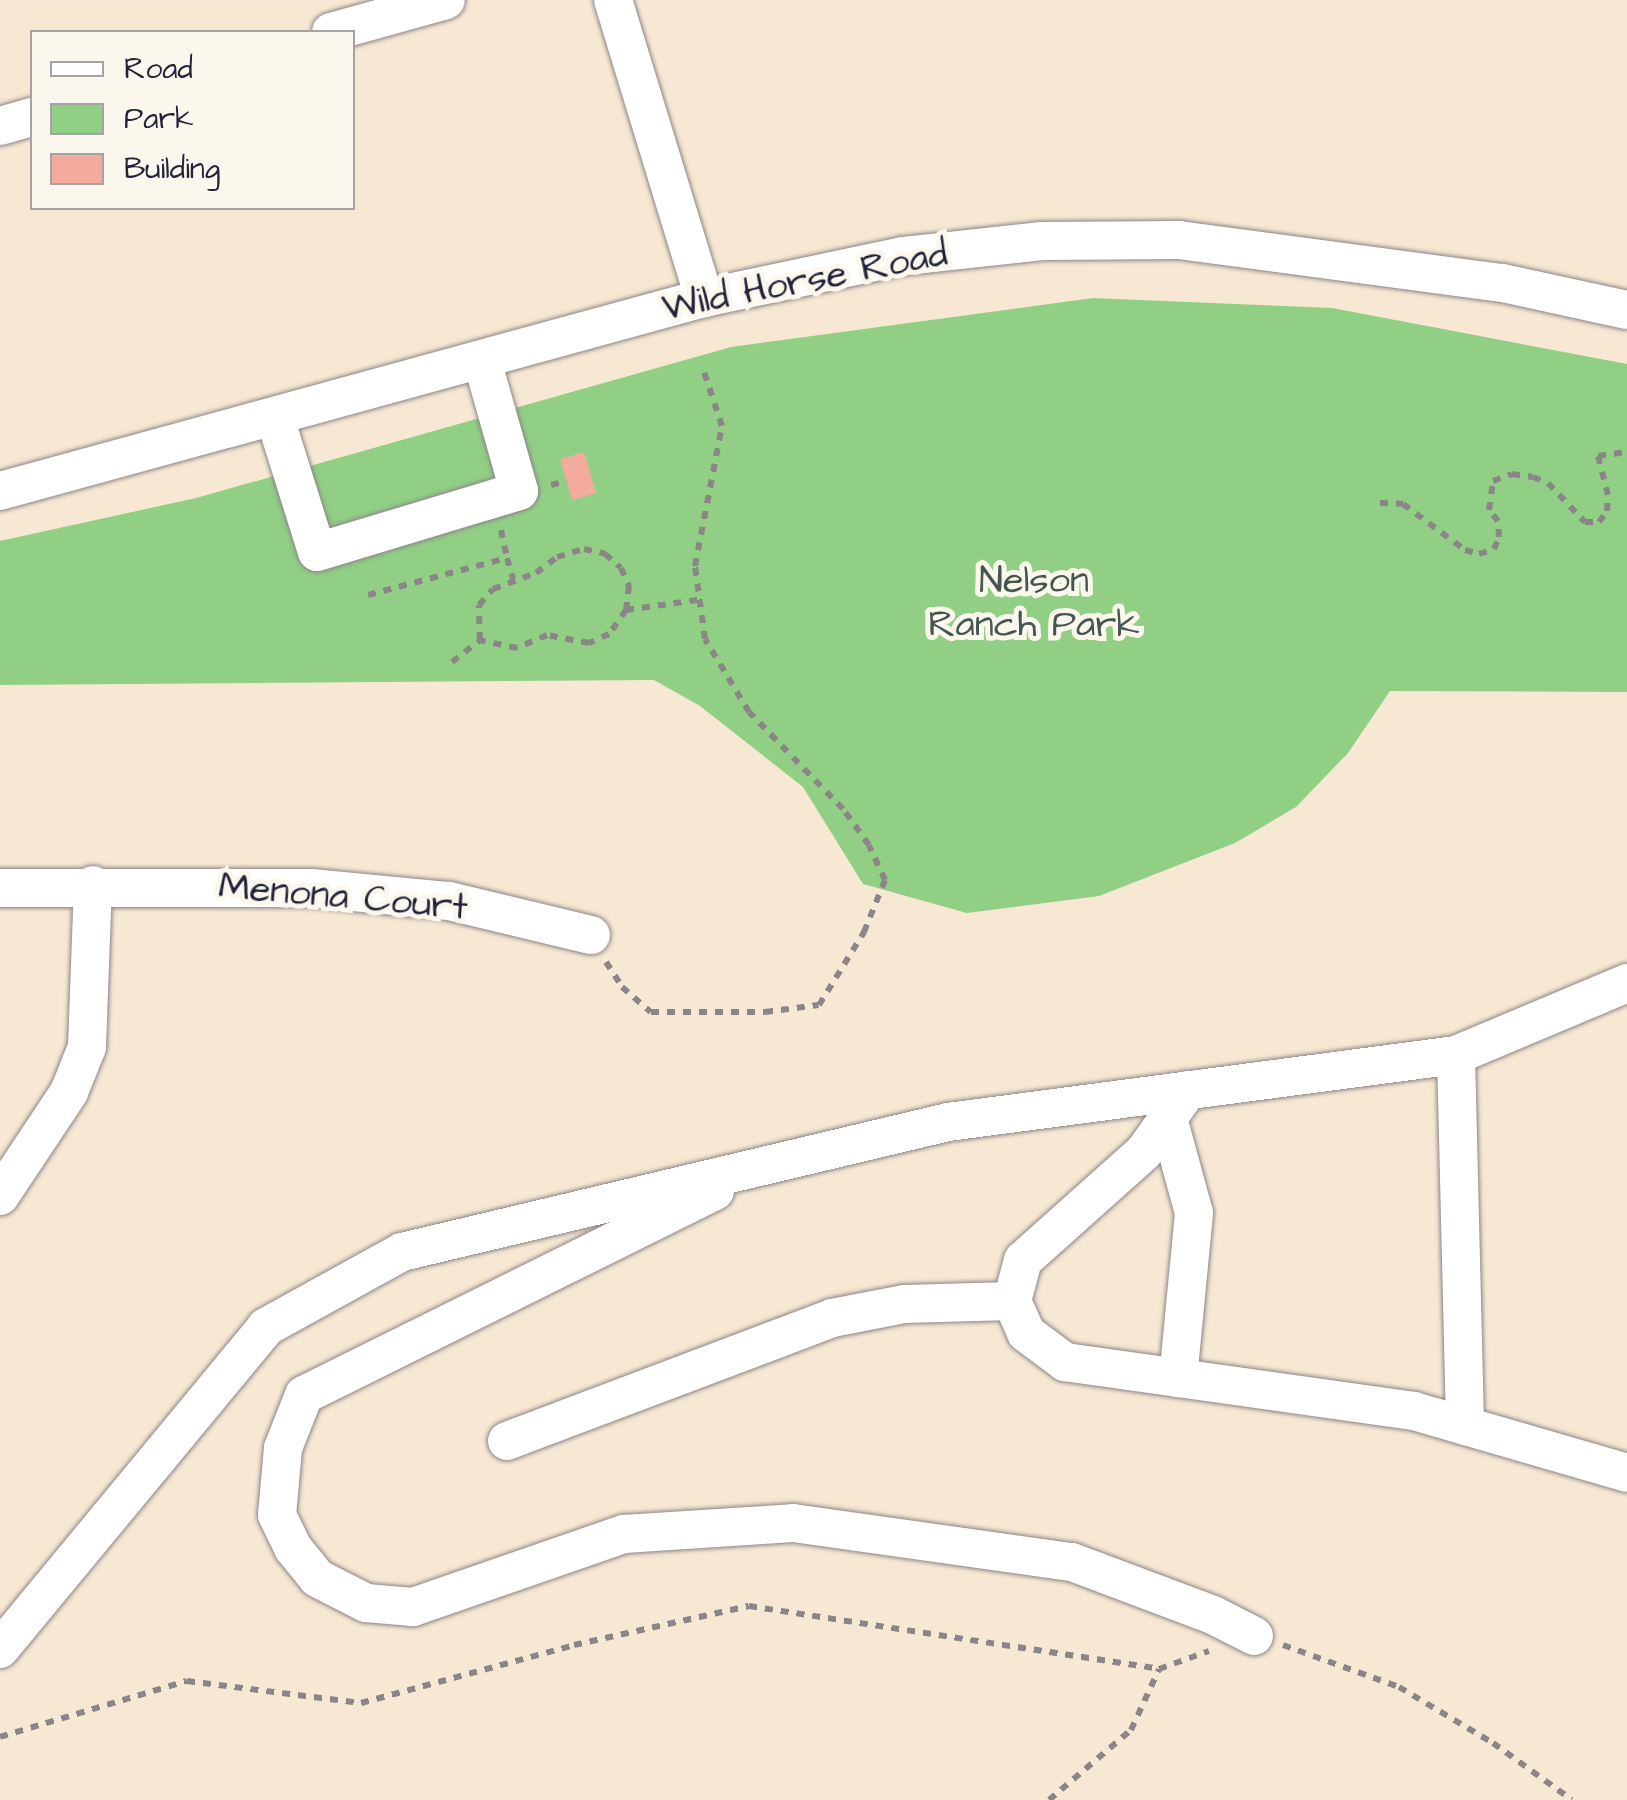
<!DOCTYPE html>
<style>
body{margin:0}
#map{position:relative;width:1627px;height:1800px;overflow:hidden;background:#f7e8d3;font-family:"Architects Daughter",sans-serif}
div>[style]{position:absolute}
.green>*{inset:0;background:#91cf85}
.building>*{inset:0;background:#f3ab9d}
.path>*{height:6px;margin-top:-3px;transform-origin:0;background:repeating-linear-gradient(90deg,#8c8587 0 8px,transparent 0 16px)}
.roads{filter:drop-shadow(0 0 2px #8c8587) drop-shadow(0 0 2px #8c8587)}
.minor>*{height:38px;margin:-19px;padding:0 19px;transform-origin:19px;border-radius:19px;background:#fff}
span{translate:-50% -50%;white-space:nowrap;text-align:center;line-height:1.15;-webkit-text-stroke:10px #fbf7ec;paint-order:stroke}
.street-label{font-size:38px;color:#22223b}
.park-label{font-size:38px;color:#435651}
.legend{position:absolute;left:30px;top:30px;width:325px;height:180px;box-sizing:border-box;background:#fbf7ec;border:2px solid #a4a2a5;margin:0;padding:12px 18px;list-style:none;font-size:30px;color:#22223b}
.legend li{display:flex;align-items:center;gap:20px;height:50px}
.legend b{width:50px;border:2px solid #a4a2a5}
</style>
<div id="map">
<div class="green">
<div style="clip-path:polygon(1093px 298px,1332px 308px,1627px 364px,1627px 692px,1390px 691px,1348px 753px,1296px 807px,1235px 843px,1099px 896px,967px 913px,863px 884px,803px 787px,700px 706px,654px 680px,0 685px,0 541px,196px 498px,731px 347px)"></div>
</div>
<div class="building">
<div style="clip-path:polygon(584px 452px,596px 493px,572px 500px,560px 459px)"></div>
</div>
<div class="path">
<div style="left:551px;top:485px;width:16px;rotate:-15deg"></div>
<div style="left:1380px;top:503px;width:23px;rotate:2deg"></div>
<div style="left:1403px;top:504px;width:77px;rotate:36.6deg"></div>
<div style="left:1465px;top:550px;width:15px;rotate:16deg"></div>
<div style="left:1479px;top:554px;width:16px;rotate:-18deg"></div>
<div style="left:1494px;top:549px;width:13px;rotate:-67deg"></div>
<div style="left:1499px;top:537px;width:16px;rotate:-94deg"></div>
<div style="left:1498px;top:521px;width:14px;rotate:-129deg"></div>
<div style="left:1489px;top:510px;width:29px;rotate:-82deg"></div>
<div style="left:1493px;top:481px;width:20px;rotate:-20deg"></div>
<div style="left:1512px;top:474px;width:21px;rotate:8deg"></div>
<div style="left:1533px;top:477px;width:16px;rotate:22deg"></div>
<div style="left:1548px;top:483px;width:54px;rotate:46.5deg"></div>
<div style="left:1585px;top:522px;width:14px"></div>
<div style="left:1599px;top:522px;width:14px;rotate:-54deg"></div>
<div style="left:1607px;top:511px;width:16px;rotate:-86deg"></div>
<div style="left:1608px;top:495px;width:40px;rotate:-104.4deg"></div>
<div style="left:1598px;top:456px;width:29px;rotate:-8deg"></div>
<div style="left:501px;top:530px;width:29px;rotate:78deg"></div>
<div style="left:368px;top:595px;width:144px;rotate:-14.9deg"></div>
<div style="left:507px;top:558px;width:22px;rotate:74deg"></div>
<div style="left:626px;top:610px;width:29px;rotate:125deg"></div>
<div style="left:609px;top:634px;width:22px;rotate:156deg"></div>
<div style="left:589px;top:643px;width:43px;rotate:-169.2deg"></div>
<div style="left:547px;top:635px;width:33px;rotate:157deg"></div>
<div style="left:517px;top:648px;width:38px;rotate:-168deg"></div>
<div style="left:480px;top:640px;width:35px;rotate:-92deg"></div>
<div style="left:479px;top:605px;width:21px;rotate:-49deg"></div>
<div style="left:493px;top:589px;width:46px;rotate:-20.4deg"></div>
<div style="left:536px;top:573px;width:26px;rotate:-37deg"></div>
<div style="left:557px;top:557px;width:28px;rotate:-17deg"></div>
<div style="left:584px;top:549px;width:22px;rotate:13deg"></div>
<div style="left:605px;top:554px;width:21px;rotate:41deg"></div>
<div style="left:621px;top:568px;width:20px;rotate:66deg"></div>
<div style="left:629px;top:586px;width:24px;rotate:97deg"></div>
<div style="left:626px;top:610px;width:72px;rotate:-8deg"></div>
<div style="left:452px;top:662px;width:36px;rotate:-38deg"></div>
<div style="left:606px;top:962px;width:30px;rotate:57deg"></div>
<div style="left:622px;top:987px;width:38px;rotate:41deg"></div>
<div style="left:651px;top:1012px;width:114px"></div>
<div style="left:765px;top:1012px;width:54px;rotate:-7.4deg"></div>
<div style="left:819px;top:1005px;width:86px;rotate:-58.3deg"></div>
<div style="left:864px;top:932px;width:56px;rotate:-68deg"></div>
<div style="left:885px;top:880px;width:38px;rotate:-115deg"></div>
<div style="left:869px;top:845px;width:44px;rotate:-125.8deg"></div>
<div style="left:843px;top:809px;width:135px;rotate:-134.1deg"></div>
<div style="left:749px;top:712px;width:85px;rotate:-121.1deg"></div>
<div style="left:705px;top:639px;width:74px;rotate:-97.8deg"></div>
<div style="left:695px;top:566px;width:143px;rotate:-79.1deg"></div>
<div style="left:722px;top:426px;width:60px;rotate:-108.4deg"></div>
<div style="left:1283px;top:1645px;width:123px;rotate:19.9deg"></div>
<div style="left:1399px;top:1687px;width:109px;rotate:30.8deg"></div>
<div style="left:1493px;top:1743px;width:97px;rotate:35.8deg"></div>
<div style="left:0;top:1737px;width:195px;rotate:-16.7deg"></div>
<div style="left:187px;top:1681px;width:175px;rotate:7.2deg"></div>
<div style="left:361px;top:1703px;width:221px;rotate:-15.2deg"></div>
<div style="left:574px;top:1645px;width:179px;rotate:-12.6deg"></div>
<div style="left:749px;top:1606px;width:415px;rotate:8.7deg"></div>
<div style="left:1159px;top:1669px;width:53px;rotate:-19.8deg"></div>
<div style="left:1049px;top:1800px;width:108px;rotate:-40.5deg"></div>
<div style="left:1131px;top:1730px;width:67px;rotate:-65.3deg"></div>
</div>
<div class="roads">
<div class="minor">
<div style="left:613px;top:0;width:312px;rotate:73deg"></div>
<div style="left:331px;top:32px;width:119px;rotate:-15.5deg"></div>
<div style="left:0;top:126px;width:33px;rotate:-16deg"></div>
<div style="left:275px;top:418px;width:140px;rotate:72.6deg"></div>
<div style="left:317px;top:552px;width:211px;rotate:-16.8deg"></div>
<div style="left:519px;top:491px;width:136px;rotate:-105.8deg"></div>
<div style="left:0;top:491px;width:730px;rotate:-15.33deg"></div>
<div style="left:704px;top:298px;width:204px;rotate:-11.9deg"></div>
<div style="left:904px;top:256px;width:139px;rotate:-6.2deg"></div>
<div style="left:1042px;top:241px;width:137px;rotate:-0.4deg"></div>
<div style="left:1179px;top:240px;width:327px;rotate:7.6deg"></div>
<div style="left:1503px;top:283px;width:127px;rotate:12.3deg"></div>
<div style="left:0;top:888px;width:311px"></div>
<div style="left:311px;top:888px;width:139px;rotate:5.4deg"></div>
<div style="left:449px;top:901px;width:146px;rotate:13.5deg"></div>
<div style="left:1456px;top:1055px;width:371px;rotate:88.6deg"></div>
<div style="left:1188px;top:1090px;width:76px;rotate:125.4deg"></div>
<div style="left:1144px;top:1152px;width:162px;rotate:138.2deg"></div>
<div style="left:1023px;top:1260px;width:42px;rotate:105deg"></div>
<div style="left:1012px;top:1301px;width:35px;rotate:66deg"></div>
<div style="left:1026px;top:1333px;width:49px;rotate:36.6deg"></div>
<div style="left:1065px;top:1362px;width:352px;rotate:8deg"></div>
<div style="left:1414px;top:1411px;width:222px;rotate:16.2deg"></div>
<div style="left:1168px;top:1118px;width:98px;rotate:74.7deg"></div>
<div style="left:1194px;top:1213px;width:166px;rotate:95.5deg"></div>
<div style="left:715px;top:1191px;width:459px;rotate:153.6deg"></div>
<div style="left:304px;top:1395px;width:57px;rotate:111.6deg"></div>
<div style="left:283px;top:1448px;width:67px;rotate:95.1deg"></div>
<div style="left:277px;top:1515px;width:37px;rotate:64deg"></div>
<div style="left:293px;top:1548px;width:38px;rotate:51deg"></div>
<div style="left:317px;top:1578px;width:55px;rotate:27deg"></div>
<div style="left:366px;top:1603px;width:47px;rotate:4.9deg"></div>
<div style="left:413px;top:1607px;width:223px;rotate:-19.1deg"></div>
<div style="left:624px;top:1534px;width:169px;rotate:-3.7deg"></div>
<div style="left:793px;top:1523px;width:282px;rotate:8deg"></div>
<div style="left:1072px;top:1562px;width:151px;rotate:20.6deg"></div>
<div style="left:1213px;top:1615px;width:46px;rotate:27.1deg"></div>
<div style="left:0;top:1196px;width:125px;rotate:-56.4deg"></div>
<div style="left:69px;top:1092px;width:48px;rotate:-68.2deg"></div>
<div style="left:87px;top:1047px;width:162px;rotate:-87.9deg"></div>
<div style="left:507px;top:1441px;width:347px;rotate:-20.7deg"></div>
<div style="left:832px;top:1318px;width:73px;rotate:-11deg"></div>
<div style="left:904px;top:1304px;width:108px;rotate:-1.6deg"></div>
<div style="left:0;top:1649px;width:418px;rotate:-50.4deg"></div>
<div style="left:266px;top:1327px;width:155px;rotate:-28.9deg"></div>
<div style="left:402px;top:1252px;width:561px;rotate:-13.39deg"></div>
<div style="left:948px;top:1122px;width:512px;rotate:-7.51deg"></div>
<div style="left:1456px;top:1055px;width:186px;rotate:-22.8deg"></div>
</div>
</div>
<div class="street-label">
<span style="left:805px;top:282px;rotate:-11deg">Wild Horse Road</span>
<span style="left:343px;top:898px;rotate:5deg">Menona Court</span>
</div>
<div class="park-label">
<span style="left:1034px;top:604px">Nelson<br>Ranch Park</span>
</div>
<ul class="legend">
<li><b style="height:12px;background:#fff"></b>Road</li>
<li><b style="height:28px;background:#91cf85"></b>Park</li>
<li><b style="height:28px;background:#f3ab9d"></b>Building</li>
</ul>
</div>
